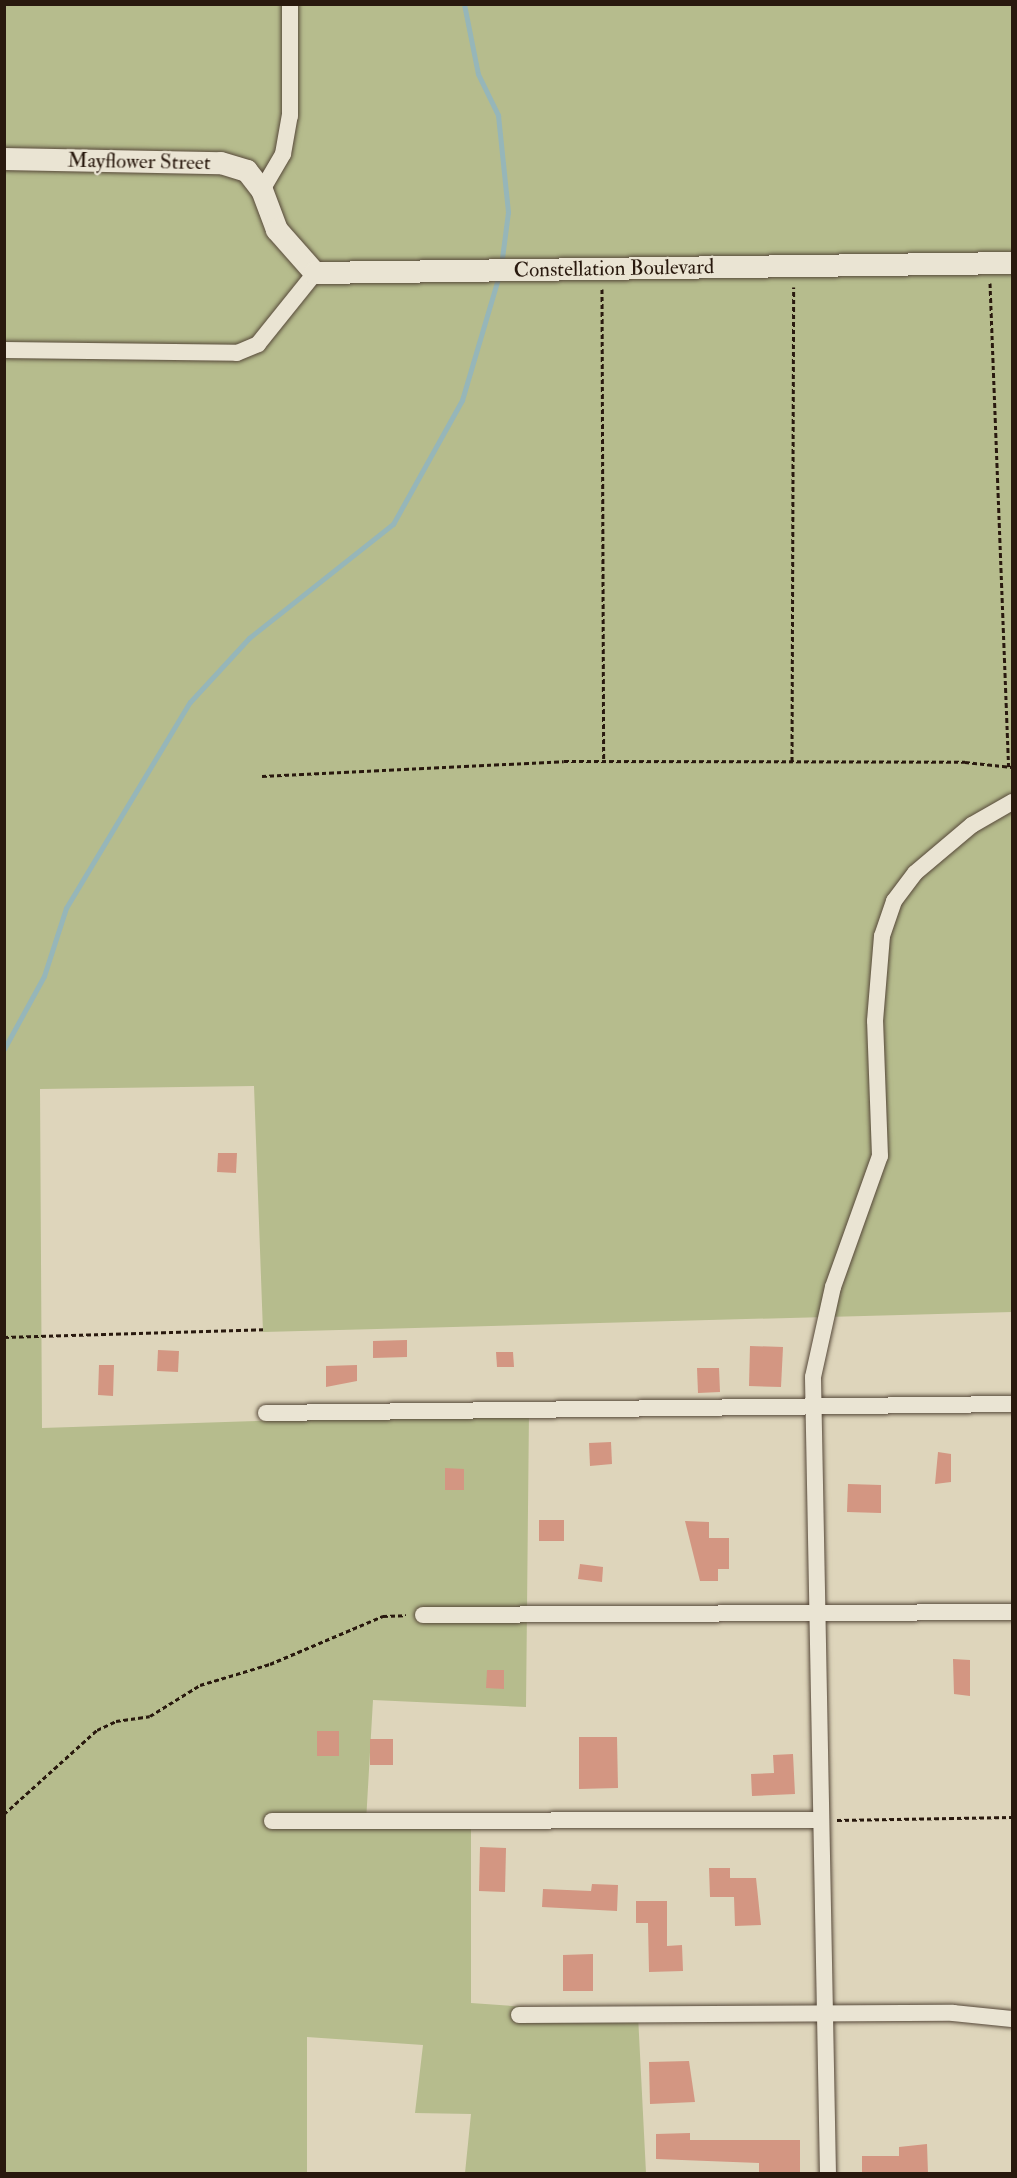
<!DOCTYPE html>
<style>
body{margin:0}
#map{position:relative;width:1017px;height:2178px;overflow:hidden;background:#ded5bb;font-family:"IM FELL Double Pica",serif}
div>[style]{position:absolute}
.green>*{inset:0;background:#b6bc8d}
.stream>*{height:5px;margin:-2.5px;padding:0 2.5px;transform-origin:2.5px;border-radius:2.5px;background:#96b6b9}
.building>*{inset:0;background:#d39682}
.path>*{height:3px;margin-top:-1.5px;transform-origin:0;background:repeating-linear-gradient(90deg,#29190e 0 4.5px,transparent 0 7.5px)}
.roads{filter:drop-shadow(0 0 2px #564839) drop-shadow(0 0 2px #564839)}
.street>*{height:16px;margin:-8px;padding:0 8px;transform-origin:8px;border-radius:8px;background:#eae4d3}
.secondary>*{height:22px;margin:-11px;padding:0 11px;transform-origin:11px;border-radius:11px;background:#eae4d3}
span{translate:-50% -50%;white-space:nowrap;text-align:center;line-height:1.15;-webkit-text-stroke:4.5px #eae4d3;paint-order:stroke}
.street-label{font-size:21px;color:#29190e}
.frame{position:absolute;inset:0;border:6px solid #29190e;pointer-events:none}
</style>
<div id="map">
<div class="green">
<div style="clip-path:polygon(5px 5px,1012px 5px,1012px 1312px,263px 1332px,254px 1086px,40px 1089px,42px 1428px,529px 1412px,526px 1707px,373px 1700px,366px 1822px,471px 1829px,471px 2003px,638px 2015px,646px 2173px,465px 2173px,471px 2114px,415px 2113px,423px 2045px,307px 2037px,307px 2173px,5px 2174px)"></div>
</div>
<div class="stream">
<div style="left:464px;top:4px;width:71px;rotate:78.7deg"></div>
<div style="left:478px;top:74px;width:46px;rotate:64deg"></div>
<div style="left:498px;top:115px;width:98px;rotate:84.1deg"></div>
<div style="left:508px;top:212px;width:54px;rotate:97.4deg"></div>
<div style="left:4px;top:1049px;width:83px;rotate:-61.3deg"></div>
<div style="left:44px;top:976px;width:71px;rotate:-72.1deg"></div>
<div style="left:66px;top:908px;width:240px;rotate:-59deg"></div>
<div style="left:190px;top:702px;width:87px;rotate:-47.3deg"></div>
<div style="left:249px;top:638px;width:184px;rotate:-38.4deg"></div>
<div style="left:393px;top:524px;width:142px;rotate:-60.9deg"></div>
<div style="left:462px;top:400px;width:130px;rotate:-73.5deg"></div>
</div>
<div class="building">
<div style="clip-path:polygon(218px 1153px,237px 1153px,236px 1173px,217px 1172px)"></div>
<div style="clip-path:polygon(407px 1340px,407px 1357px,373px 1358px,373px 1341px)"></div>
<div style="clip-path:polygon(750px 1346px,783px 1347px,781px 1387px,749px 1386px)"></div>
<div style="clip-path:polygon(158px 1350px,179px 1351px,178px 1372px,157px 1371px)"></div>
<div style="clip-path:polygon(496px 1352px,513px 1352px,514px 1367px,497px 1367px)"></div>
<div style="clip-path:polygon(99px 1365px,114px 1365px,113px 1396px,98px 1395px)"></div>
<div style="clip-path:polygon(357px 1365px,357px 1381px,326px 1387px,326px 1366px)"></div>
<div style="clip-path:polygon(697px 1368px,719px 1368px,720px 1392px,698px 1393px)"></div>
<div style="clip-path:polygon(611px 1442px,612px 1464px,590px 1466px,589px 1443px)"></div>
<div style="clip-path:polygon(938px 1452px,951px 1454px,951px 1482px,935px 1484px)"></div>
<div style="clip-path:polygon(445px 1468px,464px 1469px,464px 1490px,445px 1490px)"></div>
<div style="clip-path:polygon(848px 1484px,881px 1485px,881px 1513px,847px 1512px)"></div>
<div style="clip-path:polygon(539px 1520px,564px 1520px,564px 1541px,539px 1541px)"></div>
<div style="clip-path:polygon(685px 1521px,709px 1522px,709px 1538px,729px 1538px,729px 1569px,718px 1569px,718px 1581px,700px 1581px)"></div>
<div style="clip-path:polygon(580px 1564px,603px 1567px,602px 1582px,578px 1579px)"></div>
<div style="clip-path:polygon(953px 1659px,970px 1660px,970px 1696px,954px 1694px)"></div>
<div style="clip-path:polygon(487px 1670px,504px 1670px,504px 1689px,486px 1688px)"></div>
<div style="clip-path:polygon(317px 1731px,339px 1731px,339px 1756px,317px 1756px)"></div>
<div style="clip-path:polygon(579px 1737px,617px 1737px,618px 1788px,579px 1789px)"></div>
<div style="clip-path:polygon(370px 1739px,393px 1739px,393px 1765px,370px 1765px)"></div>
<div style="clip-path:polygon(793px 1754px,795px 1794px,752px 1796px,751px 1774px,774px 1773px,773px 1755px)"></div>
<div style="clip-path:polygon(480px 1847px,506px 1848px,505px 1892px,479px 1891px)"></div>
<div style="clip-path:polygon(709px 1868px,730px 1868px,730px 1878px,756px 1878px,761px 1925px,735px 1926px,734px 1897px,710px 1897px)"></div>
<div style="clip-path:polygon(592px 1884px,618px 1885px,617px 1911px,542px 1907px,543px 1889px,591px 1891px)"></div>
<div style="clip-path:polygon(636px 1901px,667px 1901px,667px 1946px,682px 1945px,683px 1971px,649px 1972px,648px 1923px,636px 1923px)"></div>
<div style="clip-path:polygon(593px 1954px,593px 1991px,563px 1991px,563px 1955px)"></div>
<div style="clip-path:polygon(689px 2061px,695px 2102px,650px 2104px,649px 2062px)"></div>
<div style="clip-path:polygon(690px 2133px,690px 2140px,800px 2140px,800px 2174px,759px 2174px,759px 2163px,656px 2159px,656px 2134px)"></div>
<div style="clip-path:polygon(927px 2144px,928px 2174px,862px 2174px,862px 2156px,899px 2156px,899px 2147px)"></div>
</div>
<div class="path">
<div style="left:990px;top:283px;width:484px;rotate:87.8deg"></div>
<div style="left:602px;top:289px;width:472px;rotate:89.8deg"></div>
<div style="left:792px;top:761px;width:474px;rotate:-89.8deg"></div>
<div style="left:262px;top:776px;width:302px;rotate:-2.8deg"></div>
<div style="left:564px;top:761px;width:401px;rotate:0.1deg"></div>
<div style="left:965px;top:762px;width:47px;rotate:6.1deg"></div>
<div style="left:4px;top:1337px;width:262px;rotate:-1.7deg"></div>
<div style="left:4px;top:1814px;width:125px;rotate:-42.1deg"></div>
<div style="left:97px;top:1730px;width:21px;rotate:-25deg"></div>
<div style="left:116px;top:1721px;width:34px;rotate:-8deg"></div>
<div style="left:150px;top:1716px;width:59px;rotate:-31.8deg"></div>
<div style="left:200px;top:1685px;width:73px;rotate:-16.7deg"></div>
<div style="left:270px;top:1664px;width:123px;rotate:-23deg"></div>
<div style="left:383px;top:1616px;width:23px;rotate:-2deg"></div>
<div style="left:837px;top:1820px;width:175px;rotate:-1deg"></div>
</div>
<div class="roads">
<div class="street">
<div style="left:262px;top:190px;width:42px;rotate:-59.7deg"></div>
<div style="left:283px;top:154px;width:39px;rotate:-80deg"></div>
<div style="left:290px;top:116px;width:112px;rotate:-90deg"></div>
<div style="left:4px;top:350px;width:233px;rotate:0.7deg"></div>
<div style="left:237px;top:353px;width:23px;rotate:-23deg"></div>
<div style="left:258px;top:344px;width:91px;rotate:-51.2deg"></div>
<div style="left:266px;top:1413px;width:746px;rotate:-0.69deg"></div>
<div style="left:423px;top:1615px;width:589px;rotate:-0.29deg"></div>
<div style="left:272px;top:1821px;width:547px;rotate:-0.1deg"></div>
<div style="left:519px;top:2015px;width:434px;rotate:-0.3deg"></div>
<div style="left:953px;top:2013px;width:59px;rotate:5.8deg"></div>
<div style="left:828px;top:2174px;width:797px;rotate:-91.08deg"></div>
<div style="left:813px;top:1377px;width:92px;rotate:-77.5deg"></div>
<div style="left:833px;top:1287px;width:139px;rotate:-70.3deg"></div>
<div style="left:880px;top:1156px;width:135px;rotate:-92.1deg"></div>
<div style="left:875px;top:1021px;width:85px;rotate:-85.3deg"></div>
<div style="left:882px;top:936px;width:37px;rotate:-71deg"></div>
<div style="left:894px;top:901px;width:35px;rotate:-53deg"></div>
<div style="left:915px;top:873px;width:75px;rotate:-40.1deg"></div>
<div style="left:972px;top:825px;width:46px;rotate:-29.9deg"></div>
</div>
<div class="secondary">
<div style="left:4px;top:159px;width:217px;rotate:1.1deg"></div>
<div style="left:221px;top:163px;width:27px;rotate:17deg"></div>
<div style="left:247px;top:171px;width:24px;rotate:52deg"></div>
<div style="left:262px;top:190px;width:43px;rotate:69.4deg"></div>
<div style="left:277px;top:230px;width:57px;rotate:48.5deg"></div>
<div style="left:315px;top:273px;width:697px;rotate:-0.82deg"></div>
</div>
</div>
<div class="street-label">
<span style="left:139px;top:162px;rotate:1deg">Mayflower Street</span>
<span style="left:614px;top:269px;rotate:-1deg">Constellation Boulevard</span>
</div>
<div class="frame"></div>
</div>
